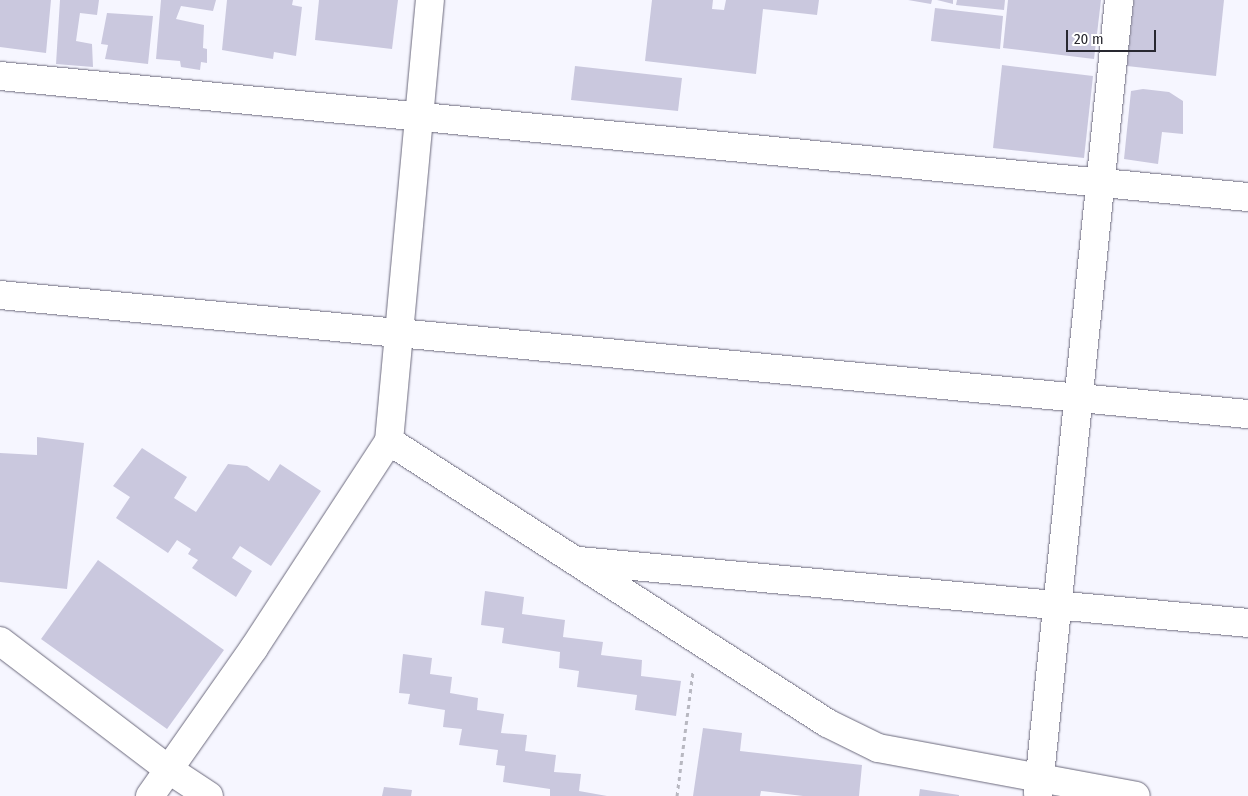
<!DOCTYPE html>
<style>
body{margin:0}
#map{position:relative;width:1248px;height:796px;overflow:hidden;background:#f6f6ff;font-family:"Fira Sans Condensed",sans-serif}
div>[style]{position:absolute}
.building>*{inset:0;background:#cac8de}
.path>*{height:3px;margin-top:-1.5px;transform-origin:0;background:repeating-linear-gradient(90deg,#b8b8c1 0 4px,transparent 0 8px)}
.roads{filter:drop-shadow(0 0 1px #6b697c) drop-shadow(0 0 1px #6b697c)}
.street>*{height:28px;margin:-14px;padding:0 14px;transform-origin:14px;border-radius:14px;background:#fff}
span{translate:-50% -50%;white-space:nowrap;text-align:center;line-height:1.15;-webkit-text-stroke:5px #fff;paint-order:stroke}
.scale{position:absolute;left:1066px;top:30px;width:90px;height:22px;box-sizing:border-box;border:2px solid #282830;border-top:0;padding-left:6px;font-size:15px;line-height:18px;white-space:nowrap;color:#282830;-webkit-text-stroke:4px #fff;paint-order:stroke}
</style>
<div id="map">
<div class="building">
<div style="clip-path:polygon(0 0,51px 0,46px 53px,0 47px)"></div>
<div style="clip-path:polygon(60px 0,99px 0,97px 15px,80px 13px,76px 41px,92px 44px,93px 67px,56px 64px)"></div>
<div style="clip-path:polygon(161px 0,216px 0,213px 11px,181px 6px,176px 19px,204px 25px,203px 48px,207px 49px,207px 63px,201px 62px,200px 70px,181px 67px,180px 61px,156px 59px)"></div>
<div style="clip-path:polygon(227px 0,293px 0,292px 5px,302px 7px,296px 56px,274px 52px,273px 59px,222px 50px)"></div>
<div style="clip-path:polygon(319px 0,398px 0,392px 49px,315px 40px)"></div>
<div style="clip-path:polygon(652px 0,713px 0,712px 9px,724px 10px,726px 0,819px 0,817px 15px,763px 9px,756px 74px,645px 61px)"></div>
<div style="clip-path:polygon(908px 0,932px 0,931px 4px)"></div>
<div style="clip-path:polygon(937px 0,953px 0,953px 4px)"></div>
<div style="clip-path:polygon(957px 0,1005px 0,1004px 10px,956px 5px)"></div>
<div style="clip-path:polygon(1008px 0,1101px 0,1094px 59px,1003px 48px)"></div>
<div style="clip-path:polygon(1134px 0,1224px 0,1216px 76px,1127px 66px)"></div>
<div style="clip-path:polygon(935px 8px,1003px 16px,1000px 49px,931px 41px)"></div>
<div style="clip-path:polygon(107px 13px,153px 16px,148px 64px,105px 59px,108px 45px,101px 44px)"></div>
<div style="clip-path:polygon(1002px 65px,1093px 76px,1084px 158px,993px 148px)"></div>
<div style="clip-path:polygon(575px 66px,682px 78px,678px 111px,571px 100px)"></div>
<div style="clip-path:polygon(1143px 89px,1169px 92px,1183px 101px,1183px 134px,1162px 132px,1158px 164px,1124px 159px,1131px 91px)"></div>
<div style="clip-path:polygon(37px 437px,84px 443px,67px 589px,0 582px,0 453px,37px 455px)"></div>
<div style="clip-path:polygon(142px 448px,187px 477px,174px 498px,196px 512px,228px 464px,247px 466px,269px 481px,280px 464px,321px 491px,271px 566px,240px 546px,232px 558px,252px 571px,236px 597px,192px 568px,198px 560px,188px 554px,191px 549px,177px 540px,168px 553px,116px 518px,130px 497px,113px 486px)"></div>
<div style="clip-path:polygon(98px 560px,224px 650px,167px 729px,41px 639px)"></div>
<div style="clip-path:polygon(485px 591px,524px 597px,522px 614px,565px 620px,563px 637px,603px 642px,601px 655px,642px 660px,641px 676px,681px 681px,676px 716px,635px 710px,637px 695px,577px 687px,579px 671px,559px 668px,560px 652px,502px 643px,504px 628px,481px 625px)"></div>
<div style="clip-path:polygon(403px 654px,432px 658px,430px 674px,452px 677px,450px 693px,478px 698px,477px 710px,504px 714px,501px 733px,527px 735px,525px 751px,556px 755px,554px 772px,581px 774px,579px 791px,607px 796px,550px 796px,550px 789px,503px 782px,505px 766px,496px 765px,498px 750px,459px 745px,462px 729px,443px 727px,445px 710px,408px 704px,410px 694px,399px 693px)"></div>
<div style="clip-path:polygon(703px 728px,742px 733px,740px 751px,862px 765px,859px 796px,803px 796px,761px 791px,760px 796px,693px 796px)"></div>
<div style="clip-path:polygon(384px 787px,412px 790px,411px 796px,382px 796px)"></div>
<div style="clip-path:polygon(920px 789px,959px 795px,959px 796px,919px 796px)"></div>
</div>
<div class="path">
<div style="left:677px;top:796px;width:126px;rotate:-82.7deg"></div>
</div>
<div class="roads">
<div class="street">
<div style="left:0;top:76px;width:1254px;rotate:5.54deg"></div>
<div style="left:0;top:295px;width:1254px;rotate:5.45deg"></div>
<div style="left:389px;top:441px;width:521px;rotate:32.77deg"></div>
<div style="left:827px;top:723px;width:57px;rotate:26.1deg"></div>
<div style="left:878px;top:748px;width:262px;rotate:10.5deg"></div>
<div style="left:579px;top:561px;width:672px;rotate:5.29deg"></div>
<div style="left:0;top:641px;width:211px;rotate:37.3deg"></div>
<div style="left:168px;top:769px;width:49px;rotate:33.4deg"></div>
<div style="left:1038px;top:795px;width:799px;rotate:-84.18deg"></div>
<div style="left:150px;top:796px;width:181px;rotate:-54.9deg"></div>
<div style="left:254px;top:648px;width:247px;rotate:-56.9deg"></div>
<div style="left:389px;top:441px;width:443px;rotate:-84.7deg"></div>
</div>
</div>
<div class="scale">20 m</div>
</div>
